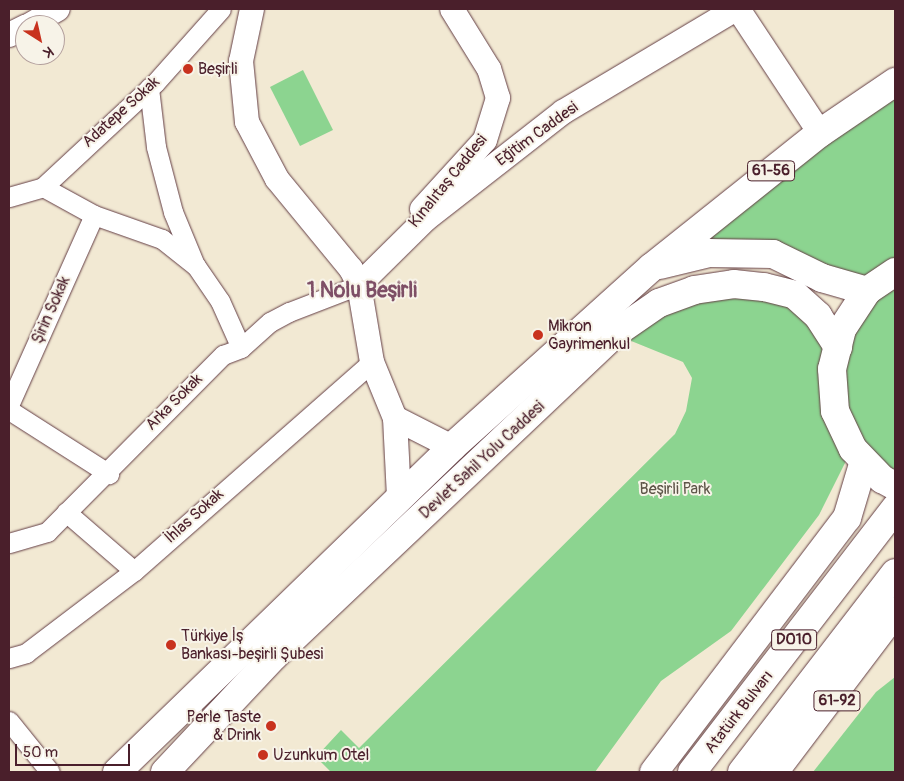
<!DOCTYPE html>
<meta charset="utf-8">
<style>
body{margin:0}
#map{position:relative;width:904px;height:781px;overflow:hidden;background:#f2e9d3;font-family:Pangolin,sans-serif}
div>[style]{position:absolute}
.green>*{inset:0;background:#8cd490}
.roads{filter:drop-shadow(0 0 1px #633d44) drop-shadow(0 0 1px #633d44)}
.minor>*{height:19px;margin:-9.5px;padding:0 9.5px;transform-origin:9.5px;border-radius:9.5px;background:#fff}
.tertiary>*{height:24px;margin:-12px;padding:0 12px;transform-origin:12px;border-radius:12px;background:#fff}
.primary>*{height:28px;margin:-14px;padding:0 14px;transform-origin:14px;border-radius:14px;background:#fff}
.trunk>*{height:28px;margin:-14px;padding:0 14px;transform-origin:14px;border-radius:14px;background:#fff}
.dots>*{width:14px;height:14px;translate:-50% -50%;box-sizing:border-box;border:2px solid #f7f3e8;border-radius:50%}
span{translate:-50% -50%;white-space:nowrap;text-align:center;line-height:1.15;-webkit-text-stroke:4px #f7f3e8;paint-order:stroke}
.shield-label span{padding:1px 4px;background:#f7f3e8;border:1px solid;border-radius:4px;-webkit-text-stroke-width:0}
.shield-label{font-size:15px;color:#4a1f2b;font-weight:700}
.poi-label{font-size:16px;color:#4a1f2b}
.left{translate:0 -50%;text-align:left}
.right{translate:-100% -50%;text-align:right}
.street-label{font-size:16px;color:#4a1f2b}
.park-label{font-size:16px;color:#5e5549}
.district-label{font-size:21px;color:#7e4f66;font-weight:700}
.frame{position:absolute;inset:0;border:10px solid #4a1f2b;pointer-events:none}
.north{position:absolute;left:15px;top:15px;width:50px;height:50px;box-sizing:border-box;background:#f7f3e8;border:1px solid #b29e9c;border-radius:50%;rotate:145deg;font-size:14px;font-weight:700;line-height:20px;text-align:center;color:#4a1f2b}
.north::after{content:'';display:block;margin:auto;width:18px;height:22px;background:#c8321e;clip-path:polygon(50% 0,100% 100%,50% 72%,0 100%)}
.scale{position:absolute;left:15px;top:744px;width:115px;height:22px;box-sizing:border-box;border:2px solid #4a1f2b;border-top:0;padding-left:6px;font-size:15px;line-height:18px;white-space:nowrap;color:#4a1f2b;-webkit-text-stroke:4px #f7f3e8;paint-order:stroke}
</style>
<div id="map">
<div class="green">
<div style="clip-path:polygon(303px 70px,333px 130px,300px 146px,270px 87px)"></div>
<div style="clip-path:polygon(895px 82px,895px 486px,852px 449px,819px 515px,731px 631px,661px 681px,595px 772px,331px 772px,316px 757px,341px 730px,359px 748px,675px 434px,686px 411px,692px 378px,683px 362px,614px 334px,694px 290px,764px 287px,832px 338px,867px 291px,794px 263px,682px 259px)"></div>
<div style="clip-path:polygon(895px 677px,895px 772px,813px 772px,876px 692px)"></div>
</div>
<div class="roads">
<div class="minor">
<div style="left:149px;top:88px;width:59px;rotate:83.2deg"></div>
<div style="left:156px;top:147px;width:67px;rotate:75.3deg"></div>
<div style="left:173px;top:212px;width:57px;rotate:67.5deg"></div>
<div style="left:43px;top:187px;width:58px;rotate:28.8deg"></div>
<div style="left:94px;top:215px;width:72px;rotate:19.4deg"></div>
<div style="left:162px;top:239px;width:43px;rotate:38.5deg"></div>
<div style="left:196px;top:266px;width:42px;rotate:55.6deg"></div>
<div style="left:220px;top:301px;width:51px;rotate:65.9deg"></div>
<div style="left:9px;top:197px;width:35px;rotate:-16deg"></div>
<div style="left:43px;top:187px;width:153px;rotate:-42.9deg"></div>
<div style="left:155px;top:83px;width:99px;rotate:-48.3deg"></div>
<div style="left:9px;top:405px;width:208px;rotate:-65.9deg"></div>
<div style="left:9px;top:410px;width:119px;rotate:32.6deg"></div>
<div style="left:66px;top:512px;width:90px;rotate:40.9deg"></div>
<div style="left:9px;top:543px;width:40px;rotate:-16deg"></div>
<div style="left:47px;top:532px;width:250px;rotate:-45.2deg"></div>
<div style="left:223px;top:355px;width:19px;rotate:-21deg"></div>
<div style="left:241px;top:348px;width:39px;rotate:-42deg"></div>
<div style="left:270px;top:322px;width:21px;rotate:-28deg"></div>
<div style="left:289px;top:312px;width:75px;rotate:-21.1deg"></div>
<div style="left:9px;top:658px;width:18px;rotate:-16deg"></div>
<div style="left:26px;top:653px;width:136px;rotate:-37.2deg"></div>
<div style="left:134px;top:571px;width:317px;rotate:-41.3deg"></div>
<div style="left:9px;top:721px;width:65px;rotate:51.2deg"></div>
</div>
<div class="tertiary">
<div style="left:252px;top:9px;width:53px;rotate:101.9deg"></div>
<div style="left:241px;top:61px;width:61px;rotate:84.4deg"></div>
<div style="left:247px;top:122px;width:64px;rotate:62.2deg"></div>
<div style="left:277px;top:179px;width:117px;rotate:50.6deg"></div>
<div style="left:351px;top:269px;width:18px;rotate:63deg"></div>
<div style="left:359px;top:285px;width:78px;rotate:80.4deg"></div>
<div style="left:372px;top:362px;width:61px;rotate:67.7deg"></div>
<div style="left:395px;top:418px;width:79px;rotate:87.1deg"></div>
<div style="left:738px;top:9px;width:149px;rotate:56.5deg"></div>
<div style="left:30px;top:25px;width:32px;rotate:-30deg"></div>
<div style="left:9px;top:35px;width:18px;rotate:-27deg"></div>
<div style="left:422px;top:209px;width:93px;rotate:-47.6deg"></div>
<div style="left:485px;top:140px;width:44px;rotate:-72.8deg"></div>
<div style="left:498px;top:98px;width:30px;rotate:-107deg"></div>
<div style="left:489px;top:69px;width:70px;rotate:-121.7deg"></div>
<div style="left:359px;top:285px;width:94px;rotate:-44.6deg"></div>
<div style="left:426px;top:219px;width:174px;rotate:-38deg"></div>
<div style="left:563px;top:112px;width:201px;rotate:-30.8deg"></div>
<div style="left:395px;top:418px;width:64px;rotate:27deg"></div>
</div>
<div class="primary">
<div style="left:660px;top:265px;width:50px;rotate:-13.8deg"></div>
<div style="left:709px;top:253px;width:64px;rotate:0.9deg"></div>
<div style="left:773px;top:254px;width:55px;rotate:26.1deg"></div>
<div style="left:822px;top:278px;width:47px;rotate:16.1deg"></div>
<div style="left:895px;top:272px;width:34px;rotate:146deg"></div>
<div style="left:867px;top:291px;width:45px;rotate:123.3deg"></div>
<div style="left:842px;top:329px;width:41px;rotate:104deg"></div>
<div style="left:832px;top:369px;width:42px;rotate:85.9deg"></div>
<div style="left:835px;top:411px;width:42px;rotate:64.7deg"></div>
<div style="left:853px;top:449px;width:42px;rotate:46deg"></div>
<div style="left:882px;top:479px;width:15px;rotate:28deg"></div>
<div style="left:117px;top:772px;width:467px;rotate:-44.1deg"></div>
<div style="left:452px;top:447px;width:269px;rotate:-42deg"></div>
<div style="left:652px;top:267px;width:215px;rotate:-38.6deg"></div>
<div style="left:820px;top:133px;width:91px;rotate:-34.2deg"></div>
<div style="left:165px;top:772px;width:159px;rotate:-46.8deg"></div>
<div style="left:274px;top:656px;width:468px;rotate:-43.4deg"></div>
<div style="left:614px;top:334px;width:55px;rotate:-34.6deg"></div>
<div style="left:659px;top:303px;width:37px;rotate:-20deg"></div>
<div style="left:694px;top:290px;width:40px;rotate:-8.5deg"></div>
<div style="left:734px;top:284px;width:30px;rotate:6deg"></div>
<div style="left:764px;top:287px;width:32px;rotate:14deg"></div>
<div style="left:795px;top:295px;width:31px;rotate:42deg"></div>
<div style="left:818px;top:316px;width:37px;rotate:57deg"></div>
</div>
<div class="trunk">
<div style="left:654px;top:772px;width:319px;rotate:-52.8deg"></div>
<div style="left:847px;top:518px;width:59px;rotate:-73.4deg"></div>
<div style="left:692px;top:772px;width:333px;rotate:-52.4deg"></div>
<div style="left:742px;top:772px;width:251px;rotate:-52.4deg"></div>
<div style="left:774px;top:772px;width:201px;rotate:-52.9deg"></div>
</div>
</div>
<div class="dots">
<div style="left:188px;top:69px;background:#c8321e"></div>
<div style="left:538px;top:335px;background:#c8321e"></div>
<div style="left:171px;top:645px;background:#c8321e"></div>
<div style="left:271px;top:726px;background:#c8321e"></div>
<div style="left:263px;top:755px;background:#c8321e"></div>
</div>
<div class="shield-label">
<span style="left:771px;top:171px">61-56</span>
<span style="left:794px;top:640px">D010</span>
<span style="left:837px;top:701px">61-92</span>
</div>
<div class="poi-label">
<span class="left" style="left:198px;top:69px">Beşirli</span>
<span class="left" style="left:548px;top:335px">Mikron<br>Gayrimenkul</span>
<span class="left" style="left:181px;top:645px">Türkiye İş<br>Bankası-beşirli Şubesi</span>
<span class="right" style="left:261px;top:726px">Perle Taste<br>&amp; Drink</span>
<span class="left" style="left:273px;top:755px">Uzunkum Otel</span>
</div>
<div class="street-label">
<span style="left:121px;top:112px;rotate:-42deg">Adatepe Sokak</span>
<span style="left:537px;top:134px;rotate:-36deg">Eğitim Caddesi</span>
<span style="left:448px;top:181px;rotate:-51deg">Kınalıtaş Caddesi</span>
<span style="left:51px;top:310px;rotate:-66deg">Şirin Sokak</span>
<span style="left:174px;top:402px;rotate:-45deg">Arka Sokak</span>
<span style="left:482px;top:460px;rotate:-43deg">Devlet Sahil Yolu Caddesi</span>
<span style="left:194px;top:516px;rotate:-42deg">İhlas Sokak</span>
<span style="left:739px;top:712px;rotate:-52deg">Atatürk Bulvarı</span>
</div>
<div class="park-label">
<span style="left:675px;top:489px">Beşirli Park</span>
</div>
<div class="district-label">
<span style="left:362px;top:291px">1 Nolu Beşirli</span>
</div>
<div class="frame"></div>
<div class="north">K</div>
<div class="scale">50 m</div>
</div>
